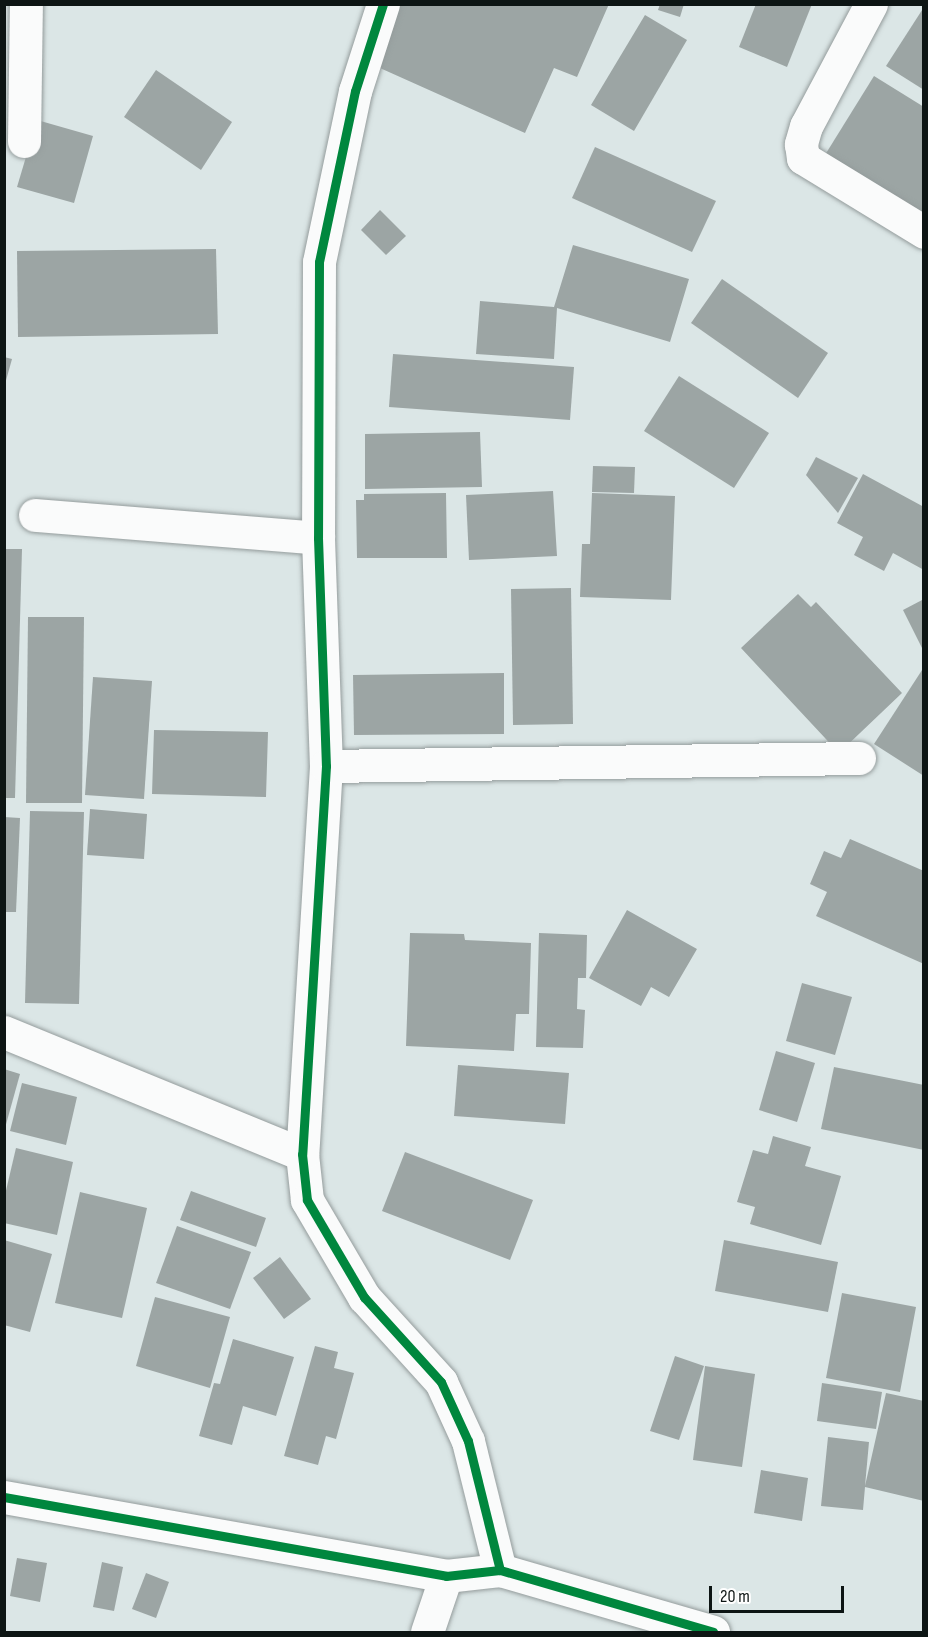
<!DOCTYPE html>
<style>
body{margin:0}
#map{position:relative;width:928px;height:1637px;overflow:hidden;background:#dbe6e6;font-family:"Sofia Sans Condensed",sans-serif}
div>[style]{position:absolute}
.building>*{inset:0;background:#9ca5a4}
.roads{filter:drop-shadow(0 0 2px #949c9c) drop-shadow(0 0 2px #949c9c)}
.minor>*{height:33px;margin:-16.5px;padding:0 16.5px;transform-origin:16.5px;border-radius:16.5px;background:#fafbfb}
.cycleway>*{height:9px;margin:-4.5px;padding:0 4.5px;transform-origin:4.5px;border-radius:4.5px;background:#00873e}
span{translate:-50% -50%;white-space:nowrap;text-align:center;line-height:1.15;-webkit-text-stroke:4.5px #fff;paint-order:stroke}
.frame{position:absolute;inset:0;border:6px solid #0d1514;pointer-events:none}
.scale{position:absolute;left:709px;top:1586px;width:135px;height:27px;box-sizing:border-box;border:3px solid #0d1514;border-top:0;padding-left:8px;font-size:18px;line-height:21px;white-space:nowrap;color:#0d1514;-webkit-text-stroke:4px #fff;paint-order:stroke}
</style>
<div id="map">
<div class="building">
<div style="clip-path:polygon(398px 4px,609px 4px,577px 77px,554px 68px,525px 133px,371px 64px)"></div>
<div style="clip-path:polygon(660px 4px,684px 4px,680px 17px,658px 10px)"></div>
<div style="clip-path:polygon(756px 4px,812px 4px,787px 67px,739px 47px)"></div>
<div style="clip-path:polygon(924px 7px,924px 90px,886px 66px)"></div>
<div style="clip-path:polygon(645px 15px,687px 40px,634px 131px,591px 105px)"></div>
<div style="clip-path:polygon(156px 70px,232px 122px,201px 170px,124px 117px)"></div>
<div style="clip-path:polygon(874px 76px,924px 107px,924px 220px,820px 163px)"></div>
<div style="clip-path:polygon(37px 120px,93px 136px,74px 203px,17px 187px)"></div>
<div style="clip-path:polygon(595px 147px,716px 201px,692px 252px,572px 198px)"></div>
<div style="clip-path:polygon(380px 210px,406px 236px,386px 255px,361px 230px)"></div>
<div style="clip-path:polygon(573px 245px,689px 279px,670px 342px,557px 308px,554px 359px,476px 354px,480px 301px,554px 307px)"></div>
<div style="clip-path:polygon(216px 249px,218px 334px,18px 337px,17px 251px)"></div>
<div style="clip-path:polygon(722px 279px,828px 353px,798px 398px,691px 323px)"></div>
<div style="clip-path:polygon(393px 354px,574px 367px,570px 420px,389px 407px)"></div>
<div style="clip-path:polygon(4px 357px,12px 359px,5px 384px,4px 384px)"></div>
<div style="clip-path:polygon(679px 376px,769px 433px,734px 488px,644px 431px)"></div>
<div style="clip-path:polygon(480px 432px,482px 487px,365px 489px,365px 434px)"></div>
<div style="clip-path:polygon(816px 457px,858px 478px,838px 513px,806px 475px)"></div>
<div style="clip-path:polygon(593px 466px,635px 467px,634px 493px,592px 492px)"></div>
<div style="clip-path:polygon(863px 474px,924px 507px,924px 570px,893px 553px,884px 571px,854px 555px,863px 537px,837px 523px)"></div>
<div style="clip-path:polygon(553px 491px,557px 556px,469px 560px,466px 495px)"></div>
<div style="clip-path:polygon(446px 493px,447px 558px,357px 558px,356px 500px,364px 500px,364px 494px)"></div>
<div style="clip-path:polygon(592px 493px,675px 496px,671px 600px,580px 597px,582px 544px,590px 544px)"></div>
<div style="clip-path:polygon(4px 549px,22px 549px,15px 798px,4px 798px)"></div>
<div style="clip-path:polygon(571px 588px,573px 724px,513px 725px,511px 589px)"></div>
<div style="clip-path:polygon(798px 594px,811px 607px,816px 602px,902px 693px,839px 753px,741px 648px)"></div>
<div style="clip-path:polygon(924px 599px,924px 652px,903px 610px)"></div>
<div style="clip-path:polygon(28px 617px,84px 617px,82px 803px,26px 803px)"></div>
<div style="clip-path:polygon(924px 667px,924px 776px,874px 744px)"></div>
<div style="clip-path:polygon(504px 673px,504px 734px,354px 735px,353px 675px)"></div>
<div style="clip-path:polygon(93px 677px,152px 681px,144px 799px,85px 795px)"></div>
<div style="clip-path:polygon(154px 730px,268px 732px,266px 797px,152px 794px)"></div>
<div style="clip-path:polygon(90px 809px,147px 814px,144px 859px,87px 855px)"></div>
<div style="clip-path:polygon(30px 811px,84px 812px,79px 1004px,25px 1003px)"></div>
<div style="clip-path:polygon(4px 817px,20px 818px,16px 912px,4px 912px)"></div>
<div style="clip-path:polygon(850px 839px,924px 871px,924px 964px,816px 916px,827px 892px,810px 884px,824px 851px,841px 858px)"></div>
<div style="clip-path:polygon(627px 910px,697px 949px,669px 997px,651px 987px,641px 1006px,589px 978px)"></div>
<div style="clip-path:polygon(410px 933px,464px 934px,465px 940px,531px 943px,529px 1014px,516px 1014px,514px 1051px,406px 1046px)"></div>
<div style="clip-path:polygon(539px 933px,587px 935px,586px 978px,578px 978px,577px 1009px,585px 1010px,583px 1048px,536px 1047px)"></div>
<div style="clip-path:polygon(802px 983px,852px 997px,835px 1055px,786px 1041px)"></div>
<div style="clip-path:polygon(776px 1051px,815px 1063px,797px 1122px,759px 1110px)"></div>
<div style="clip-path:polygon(458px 1065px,569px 1073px,565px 1124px,454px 1116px)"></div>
<div style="clip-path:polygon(834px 1067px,924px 1085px,924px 1150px,821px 1129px)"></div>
<div style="clip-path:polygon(4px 1069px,20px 1074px,5px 1128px,4px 1128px)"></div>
<div style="clip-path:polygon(22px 1083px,77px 1097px,66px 1145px,10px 1131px)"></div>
<div style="clip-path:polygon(773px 1136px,811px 1147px,805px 1166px,841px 1176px,821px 1245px,750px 1224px,755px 1207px,737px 1202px,753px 1150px,768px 1154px)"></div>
<div style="clip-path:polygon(16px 1148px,73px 1162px,57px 1235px,4px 1223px,4px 1199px)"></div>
<div style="clip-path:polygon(405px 1152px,533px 1200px,510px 1260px,382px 1211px)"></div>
<div style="clip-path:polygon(191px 1191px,266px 1218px,256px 1247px,180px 1220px)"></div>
<div style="clip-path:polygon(80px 1192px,147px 1208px,122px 1318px,55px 1303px)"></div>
<div style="clip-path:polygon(177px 1226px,251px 1252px,230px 1309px,156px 1283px)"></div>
<div style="clip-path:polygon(4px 1240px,52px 1254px,30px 1332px,4px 1325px)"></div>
<div style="clip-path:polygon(724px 1240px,838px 1262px,828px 1312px,715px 1291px)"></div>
<div style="clip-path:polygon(280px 1257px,311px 1299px,284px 1319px,253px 1278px)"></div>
<div style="clip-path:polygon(842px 1293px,916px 1307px,900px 1392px,826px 1378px)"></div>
<div style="clip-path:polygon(155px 1297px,230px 1317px,210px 1388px,136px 1366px)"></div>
<div style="clip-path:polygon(233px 1339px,294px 1357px,276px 1416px,243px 1406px,232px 1445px,199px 1436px,214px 1383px,220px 1384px)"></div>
<div style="clip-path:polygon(315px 1346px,338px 1352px,334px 1368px,354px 1373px,336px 1439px,326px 1436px,318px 1465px,284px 1456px)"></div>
<div style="clip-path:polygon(675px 1356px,704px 1366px,679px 1440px,650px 1431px)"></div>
<div style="clip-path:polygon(705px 1366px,755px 1374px,742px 1467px,693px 1460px)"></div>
<div style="clip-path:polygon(822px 1383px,882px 1392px,876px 1429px,817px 1421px)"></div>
<div style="clip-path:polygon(886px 1393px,924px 1401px,924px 1501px,865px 1487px,863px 1510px,821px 1506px,828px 1437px,869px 1442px,865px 1486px)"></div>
<div style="clip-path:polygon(761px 1470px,808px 1478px,802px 1521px,754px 1513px)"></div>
<div style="clip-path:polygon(17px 1558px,47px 1563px,40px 1602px,10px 1596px)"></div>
<div style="clip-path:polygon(102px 1562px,123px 1567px,114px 1611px,93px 1607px)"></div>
<div style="clip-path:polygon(146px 1573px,169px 1582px,156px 1618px,132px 1609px)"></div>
</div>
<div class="roads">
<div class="minor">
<div style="left:383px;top:4px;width:91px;rotate:107.8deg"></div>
<div style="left:355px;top:91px;width:175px;rotate:101.9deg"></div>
<div style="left:319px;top:262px;width:276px;rotate:90.2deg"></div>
<div style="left:318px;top:538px;width:228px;rotate:88deg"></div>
<div style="left:326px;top:766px;width:389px;rotate:93.5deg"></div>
<div style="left:302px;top:1154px;width:46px;rotate:83.8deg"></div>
<div style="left:307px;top:1200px;width:113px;rotate:59.6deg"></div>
<div style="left:364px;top:1297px;width:115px;rotate:47.8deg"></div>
<div style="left:441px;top:1382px;width:65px;rotate:65.4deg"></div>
<div style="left:468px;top:1441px;width:133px;rotate:76.1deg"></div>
<div style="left:871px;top:4px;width:138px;rotate:118deg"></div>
<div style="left:806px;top:126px;width:19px;rotate:106deg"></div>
<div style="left:801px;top:144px;width:14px;rotate:82deg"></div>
<div style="left:803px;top:158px;width:142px;rotate:31.4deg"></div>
<div style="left:24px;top:141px;width:137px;rotate:-89.2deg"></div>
<div style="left:35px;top:515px;width:284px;rotate:4.6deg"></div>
<div style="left:326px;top:766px;width:533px;rotate:-0.86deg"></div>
<div style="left:4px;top:1032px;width:322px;rotate:22.3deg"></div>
<div style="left:4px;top:1497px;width:449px;rotate:10.1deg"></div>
<div style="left:446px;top:1576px;width:54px;rotate:-6.3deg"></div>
<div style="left:500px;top:1570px;width:222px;rotate:16.2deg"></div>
<div style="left:427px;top:1632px;width:59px;rotate:-71.3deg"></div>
</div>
</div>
<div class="cycleway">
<div style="left:383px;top:4px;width:91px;rotate:107.8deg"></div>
<div style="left:355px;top:91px;width:175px;rotate:101.9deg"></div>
<div style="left:319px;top:262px;width:276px;rotate:90.2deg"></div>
<div style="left:318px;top:538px;width:228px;rotate:88deg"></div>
<div style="left:326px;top:766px;width:389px;rotate:93.5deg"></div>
<div style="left:302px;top:1154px;width:46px;rotate:83.8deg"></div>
<div style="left:307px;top:1200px;width:113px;rotate:59.6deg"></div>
<div style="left:364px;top:1297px;width:115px;rotate:47.8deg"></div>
<div style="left:441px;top:1382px;width:65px;rotate:65.4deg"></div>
<div style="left:468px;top:1441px;width:133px;rotate:76.1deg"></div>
<div style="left:4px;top:1497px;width:449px;rotate:10.1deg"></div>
<div style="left:446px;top:1576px;width:54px;rotate:-6.3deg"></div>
<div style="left:500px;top:1570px;width:222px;rotate:16.2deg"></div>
</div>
<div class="frame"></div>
<div class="scale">20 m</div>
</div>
